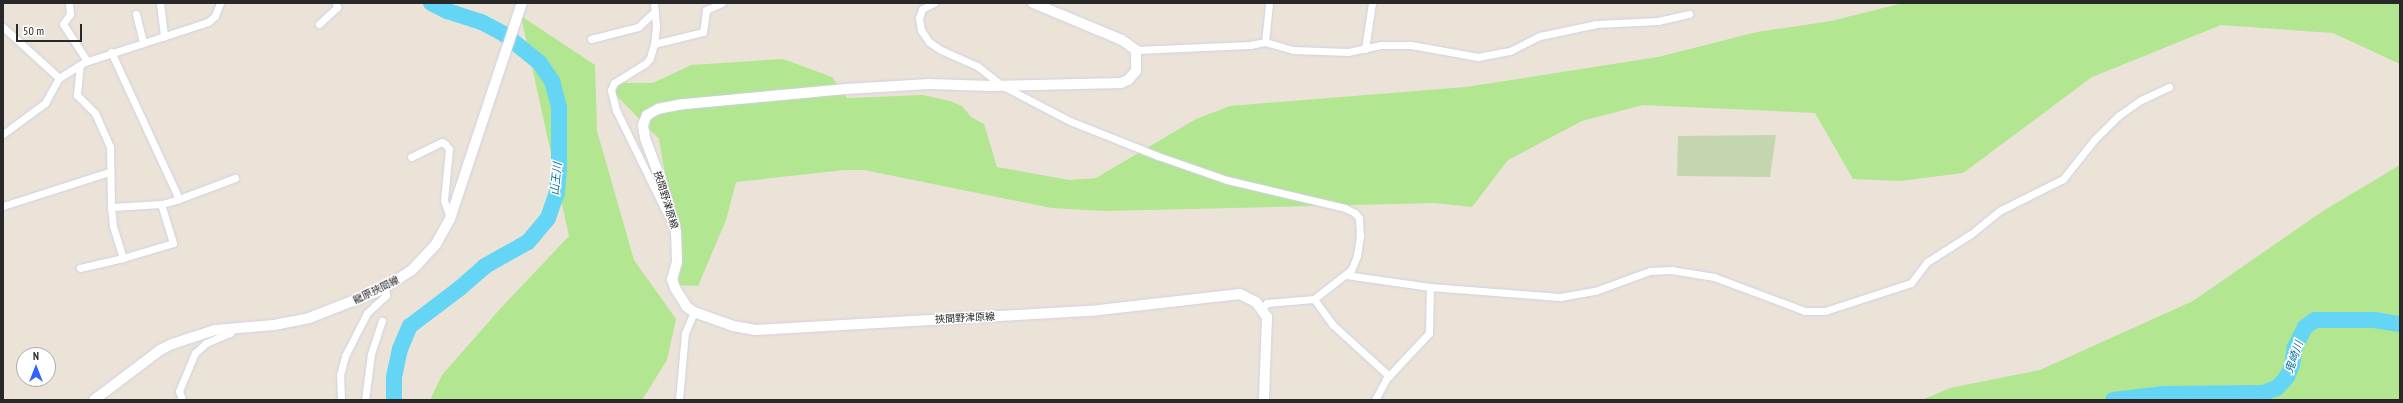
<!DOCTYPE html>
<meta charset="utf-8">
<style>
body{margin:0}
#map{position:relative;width:2403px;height:403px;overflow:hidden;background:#ebe2d8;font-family:"PT Sans Narrow","Noto Sans JP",sans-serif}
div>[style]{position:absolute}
.green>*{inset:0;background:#b2e691}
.cemetery>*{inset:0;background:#c4d6ae}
.river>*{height:16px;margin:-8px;padding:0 8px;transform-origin:8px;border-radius:8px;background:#64d5f5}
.roads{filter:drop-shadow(0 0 1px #cdd2e2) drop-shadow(0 0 1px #cdd2e2)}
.minor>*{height:7px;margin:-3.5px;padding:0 3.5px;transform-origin:3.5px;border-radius:3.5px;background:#fff}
.secondary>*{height:10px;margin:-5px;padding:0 5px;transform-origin:5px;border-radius:5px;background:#fff}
span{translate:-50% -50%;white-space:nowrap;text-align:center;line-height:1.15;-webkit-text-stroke:3px #fff;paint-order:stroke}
.street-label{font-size:10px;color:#282828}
.water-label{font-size:11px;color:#06719d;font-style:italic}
.frame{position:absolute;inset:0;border:4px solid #282828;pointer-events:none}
.north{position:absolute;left:16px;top:347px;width:40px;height:40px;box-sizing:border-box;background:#fff;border:1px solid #a9a9a9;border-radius:50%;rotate:0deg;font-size:11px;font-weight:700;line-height:16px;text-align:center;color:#282828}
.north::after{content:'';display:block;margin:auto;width:14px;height:18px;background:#3162ff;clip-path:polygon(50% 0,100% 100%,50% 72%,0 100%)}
.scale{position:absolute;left:16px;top:24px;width:66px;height:18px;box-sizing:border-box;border:2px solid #282828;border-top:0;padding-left:5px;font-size:12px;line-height:14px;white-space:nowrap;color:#282828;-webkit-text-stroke:3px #fff;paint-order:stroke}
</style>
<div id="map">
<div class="green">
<div style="clip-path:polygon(1903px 3px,2395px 3px,2400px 4px,2400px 64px,2333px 33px,2221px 25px,2092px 77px,1963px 173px,1900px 181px,1853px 179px,1815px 113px,1643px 105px,1582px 121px,1508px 160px,1472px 207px,1434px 203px,1105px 211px,1052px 208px,864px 170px,844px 170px,736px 182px,726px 220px,698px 286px,677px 285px,682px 263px,681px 244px,671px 209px,659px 139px,613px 92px,620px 83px,653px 83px,691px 65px,783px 59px,832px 77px,847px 98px,923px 95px,950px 101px,962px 106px,971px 117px,984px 124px,997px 167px,1070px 180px,1096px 178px,1196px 119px,1230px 106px,1466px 87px,1658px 57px,1757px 32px,1831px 21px)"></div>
<div style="clip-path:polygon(521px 16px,595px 65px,597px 131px,634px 260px,676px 319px,667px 360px,642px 400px,430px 400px,442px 375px,500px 309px,569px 236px)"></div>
<div style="clip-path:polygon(2400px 165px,2400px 400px,1922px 400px,1950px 388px,2040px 370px,2193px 301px,2323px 211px)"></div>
</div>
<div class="cemetery">
<div style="clip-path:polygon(1776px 135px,1770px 177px,1677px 176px,1678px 136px)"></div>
</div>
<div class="river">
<div style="left:394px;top:400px;width:23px;rotate:-90deg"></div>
<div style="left:394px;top:377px;width:29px;rotate:-78deg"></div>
<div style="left:400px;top:349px;width:25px;rotate:-67deg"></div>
<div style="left:410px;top:326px;width:63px;rotate:-37.2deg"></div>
<div style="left:460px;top:288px;width:33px;rotate:-41deg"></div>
<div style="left:485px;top:266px;width:49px;rotate:-29.2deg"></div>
<div style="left:528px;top:242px;width:31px;rotate:-50deg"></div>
<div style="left:548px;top:218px;width:28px;rotate:-71deg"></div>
<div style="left:557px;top:192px;width:25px;rotate:-85deg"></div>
<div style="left:559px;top:167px;width:60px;rotate:-90deg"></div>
<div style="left:559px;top:107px;width:27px;rotate:-105deg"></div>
<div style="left:552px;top:81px;width:22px;rotate:-124deg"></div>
<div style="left:540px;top:63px;width:46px;rotate:-141.1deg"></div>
<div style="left:504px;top:34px;width:26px;rotate:-152deg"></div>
<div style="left:481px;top:22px;width:36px;rotate:-162deg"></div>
<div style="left:447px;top:11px;width:18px;rotate:-153deg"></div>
<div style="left:2113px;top:400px;width:52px;rotate:-6.6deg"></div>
<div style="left:2165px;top:394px;width:98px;rotate:-0.6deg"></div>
<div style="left:2263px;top:393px;width:15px;rotate:-20deg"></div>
<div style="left:2277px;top:388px;width:15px;rotate:-48deg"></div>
<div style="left:2287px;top:377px;width:13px;rotate:-67deg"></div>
<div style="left:2292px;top:365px;width:18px;rotate:-81deg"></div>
<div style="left:2295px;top:347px;width:22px;rotate:-63deg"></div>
<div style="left:2305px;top:327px;width:12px;rotate:-35deg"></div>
<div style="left:2315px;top:320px;width:59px"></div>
<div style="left:2374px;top:320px;width:26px;rotate:9deg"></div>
</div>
<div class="roads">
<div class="minor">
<div style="left:69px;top:3px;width:11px;rotate:85deg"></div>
<div style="left:70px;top:14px;width:12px;rotate:125deg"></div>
<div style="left:63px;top:24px;width:44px;rotate:57deg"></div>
<div style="left:160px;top:3px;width:34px;rotate:83deg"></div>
<div style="left:654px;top:3px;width:23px;rotate:85deg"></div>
<div style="left:656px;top:26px;width:18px;rotate:96deg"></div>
<div style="left:654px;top:44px;width:15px;rotate:106deg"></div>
<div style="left:650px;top:58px;width:6px;rotate:129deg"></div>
<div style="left:646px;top:63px;width:38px;rotate:148deg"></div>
<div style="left:614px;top:83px;width:8px;rotate:113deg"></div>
<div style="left:611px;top:90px;width:21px;rotate:76deg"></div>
<div style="left:616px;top:110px;width:118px;rotate:63.9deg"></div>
<div style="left:934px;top:3px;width:13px;rotate:153deg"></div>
<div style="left:922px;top:9px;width:9px;rotate:108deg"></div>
<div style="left:919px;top:18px;width:12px;rotate:81deg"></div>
<div style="left:921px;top:30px;width:14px;rotate:56deg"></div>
<div style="left:929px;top:42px;width:14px;rotate:34deg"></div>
<div style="left:941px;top:50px;width:39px;rotate:24deg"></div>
<div style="left:977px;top:66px;width:31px;rotate:38deg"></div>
<div style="left:1001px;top:85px;width:78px;rotate:27.6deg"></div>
<div style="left:1070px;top:121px;width:95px;rotate:21.7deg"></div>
<div style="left:1158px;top:156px;width:73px;rotate:19.2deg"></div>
<div style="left:1227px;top:180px;width:121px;rotate:13.3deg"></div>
<div style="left:1345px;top:208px;width:11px;rotate:27deg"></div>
<div style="left:1355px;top:213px;width:6px;rotate:51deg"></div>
<div style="left:1359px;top:218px;width:18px;rotate:87deg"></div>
<div style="left:1360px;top:236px;width:20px;rotate:99deg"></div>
<div style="left:1357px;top:256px;width:15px;rotate:113deg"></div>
<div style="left:1351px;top:270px;width:47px;rotate:141.9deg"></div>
<div style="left:136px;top:14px;width:30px;rotate:76deg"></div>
<div style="left:319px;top:24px;width:25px;rotate:-43deg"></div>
<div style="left:337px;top:7px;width:4px;rotate:-104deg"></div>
<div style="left:3px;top:27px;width:76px;rotate:42.3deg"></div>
<div style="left:591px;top:39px;width:49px;rotate:-14.3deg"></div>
<div style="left:638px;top:27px;width:23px;rotate:-43deg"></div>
<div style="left:1265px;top:42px;width:39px;rotate:-84deg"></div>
<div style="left:654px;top:44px;width:50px;rotate:-13.8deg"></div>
<div style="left:703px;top:32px;width:22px;rotate:-82deg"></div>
<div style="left:706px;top:10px;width:17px;rotate:-24deg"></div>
<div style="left:1365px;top:49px;width:47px;rotate:-81.3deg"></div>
<div style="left:1136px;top:50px;width:114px;rotate:-2.5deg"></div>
<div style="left:1250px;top:45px;width:15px;rotate:-11deg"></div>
<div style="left:1265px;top:42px;width:29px;rotate:16deg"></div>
<div style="left:1293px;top:50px;width:55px;rotate:2.1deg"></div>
<div style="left:1348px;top:52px;width:33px;rotate:-12deg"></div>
<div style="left:1380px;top:45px;width:31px"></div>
<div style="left:1411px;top:45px;width:68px;rotate:10.2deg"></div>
<div style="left:1478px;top:57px;width:33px;rotate:-11deg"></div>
<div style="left:1510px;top:51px;width:34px;rotate:-27deg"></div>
<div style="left:1540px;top:36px;width:58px;rotate:-11.9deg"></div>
<div style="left:1597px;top:24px;width:61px;rotate:-2.8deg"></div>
<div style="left:1658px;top:21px;width:32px;rotate:-13deg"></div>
<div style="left:80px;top:65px;width:30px;rotate:96deg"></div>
<div style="left:77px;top:95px;width:25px;rotate:45deg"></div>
<div style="left:95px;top:113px;width:37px;rotate:66deg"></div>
<div style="left:110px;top:147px;width:60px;rotate:89deg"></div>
<div style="left:111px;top:207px;width:51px;rotate:-3.4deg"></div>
<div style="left:162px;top:204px;width:18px;rotate:-16deg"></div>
<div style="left:179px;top:199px;width:162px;rotate:-114.8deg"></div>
<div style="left:3px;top:134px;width:52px;rotate:-36.4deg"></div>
<div style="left:45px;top:103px;width:29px;rotate:-61deg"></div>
<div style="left:59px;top:78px;width:31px;rotate:-32deg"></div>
<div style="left:85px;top:62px;width:129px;rotate:-18deg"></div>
<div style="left:208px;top:22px;width:9px;rotate:-41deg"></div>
<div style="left:215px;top:16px;width:14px;rotate:-69deg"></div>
<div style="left:411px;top:157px;width:34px;rotate:-26deg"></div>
<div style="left:442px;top:142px;width:4px;rotate:34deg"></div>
<div style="left:445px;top:144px;width:6px;rotate:51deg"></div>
<div style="left:449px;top:149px;width:51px;rotate:95.6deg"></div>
<div style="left:444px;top:200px;width:20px;rotate:72deg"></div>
<div style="left:179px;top:199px;width:60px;rotate:-20.6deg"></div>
<div style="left:3px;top:206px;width:111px;rotate:-17.8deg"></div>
<div style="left:111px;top:207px;width:19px;rotate:84deg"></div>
<div style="left:113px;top:226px;width:34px;rotate:73deg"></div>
<div style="left:123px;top:258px;width:52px;rotate:-16.7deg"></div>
<div style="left:173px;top:243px;width:41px;rotate:-107.1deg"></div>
<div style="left:80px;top:268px;width:44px;rotate:-13.1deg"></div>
<div style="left:1346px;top:275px;width:85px;rotate:8.1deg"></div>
<div style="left:1430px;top:287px;width:130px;rotate:4.4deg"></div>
<div style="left:1560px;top:297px;width:36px;rotate:-10deg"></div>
<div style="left:1595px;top:291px;width:59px;rotate:-20deg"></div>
<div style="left:1650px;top:271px;width:21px;rotate:-3deg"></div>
<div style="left:1671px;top:270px;width:44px;rotate:9.2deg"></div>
<div style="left:1714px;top:277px;width:97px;rotate:20.5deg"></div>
<div style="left:1805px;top:311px;width:20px"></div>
<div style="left:1825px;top:311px;width:90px;rotate:-18deg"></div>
<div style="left:1911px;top:283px;width:26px;rotate:-53deg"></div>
<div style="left:1927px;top:262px;width:52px;rotate:-32.5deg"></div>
<div style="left:1971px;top:234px;width:38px;rotate:-39deg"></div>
<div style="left:2001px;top:210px;width:69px;rotate:-26.6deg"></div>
<div style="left:2063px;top:179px;width:50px;rotate:-51.5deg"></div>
<div style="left:2094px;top:140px;width:34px;rotate:-45deg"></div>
<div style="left:2118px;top:116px;width:28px;rotate:-35deg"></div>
<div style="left:2141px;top:100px;width:31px;rotate:-25deg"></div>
<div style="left:1262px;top:308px;width:7px;rotate:-45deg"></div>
<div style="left:1267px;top:303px;width:47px;rotate:-4.9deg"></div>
<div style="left:1314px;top:299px;width:32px;rotate:54deg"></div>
<div style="left:1333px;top:325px;width:76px;rotate:42.3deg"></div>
<div style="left:182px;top:400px;width:9px;rotate:-108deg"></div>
<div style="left:179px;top:391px;width:41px;rotate:-67.2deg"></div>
<div style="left:195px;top:353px;width:15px;rotate:-42deg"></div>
<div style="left:206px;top:343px;width:26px;rotate:-23deg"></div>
<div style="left:230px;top:333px;width:6px;rotate:-51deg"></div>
<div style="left:341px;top:400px;width:25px;rotate:-92deg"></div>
<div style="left:340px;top:375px;width:20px;rotate:-75deg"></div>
<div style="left:345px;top:356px;width:48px;rotate:-62.9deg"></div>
<div style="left:367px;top:313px;width:26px;rotate:-43deg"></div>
<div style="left:386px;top:295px;width:7px;rotate:-98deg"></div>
<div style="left:365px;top:400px;width:46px;rotate:-82.6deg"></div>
<div style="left:371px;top:354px;width:35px;rotate:-72deg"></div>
<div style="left:679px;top:400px;width:67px;rotate:-84.9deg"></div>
<div style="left:685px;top:333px;width:23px;rotate:-67deg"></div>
<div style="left:1375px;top:400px;width:24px;rotate:-62deg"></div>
<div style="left:1386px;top:379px;width:63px;rotate:-46.9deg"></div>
<div style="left:1429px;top:333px;width:46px;rotate:-88.8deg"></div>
</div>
<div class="secondary">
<div style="left:1033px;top:3px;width:96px;rotate:22.6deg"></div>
<div style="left:1122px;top:40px;width:17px;rotate:36deg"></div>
<div style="left:1136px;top:50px;width:21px;rotate:90deg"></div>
<div style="left:1136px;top:71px;width:12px;rotate:132deg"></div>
<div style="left:1128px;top:80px;width:8px;rotate:157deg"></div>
<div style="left:1121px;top:83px;width:129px;rotate:178.7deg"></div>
<div style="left:992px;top:86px;width:63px;rotate:-178.2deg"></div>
<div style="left:929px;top:84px;width:83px;rotate:176.6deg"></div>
<div style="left:846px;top:89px;width:164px;rotate:174.7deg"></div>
<div style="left:683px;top:104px;width:25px;rotate:169deg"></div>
<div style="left:658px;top:109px;width:13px;rotate:151deg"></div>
<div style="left:647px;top:115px;width:11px;rotate:112deg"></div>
<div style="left:643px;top:125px;width:13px;rotate:81deg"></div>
<div style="left:645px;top:138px;width:49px;rotate:69.7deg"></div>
<div style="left:662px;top:184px;width:50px;rotate:73.7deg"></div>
<div style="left:676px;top:232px;width:30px;rotate:88deg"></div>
<div style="left:677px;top:262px;width:18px;rotate:106deg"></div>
<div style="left:672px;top:279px;width:9px;rotate:72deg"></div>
<div style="left:675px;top:288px;width:22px;rotate:58deg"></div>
<div style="left:687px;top:307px;width:9px;rotate:36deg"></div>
<div style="left:694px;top:312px;width:41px;rotate:19.7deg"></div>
<div style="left:733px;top:326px;width:23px;rotate:10deg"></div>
<div style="left:756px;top:330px;width:344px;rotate:-3.3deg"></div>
<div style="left:1099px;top:310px;width:142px;rotate:-6.5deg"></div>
<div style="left:1240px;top:294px;width:18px;rotate:27deg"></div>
<div style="left:1256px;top:302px;width:19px;rotate:54deg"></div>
<div style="left:1267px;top:317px;width:83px;rotate:92.1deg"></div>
<div style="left:94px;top:400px;width:83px;rotate:-37.1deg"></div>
<div style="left:160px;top:350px;width:13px;rotate:-27deg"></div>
<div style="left:172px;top:344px;width:45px;rotate:-18deg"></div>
<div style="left:215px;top:330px;width:59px;rotate:-4.8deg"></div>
<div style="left:274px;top:325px;width:36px;rotate:-11deg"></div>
<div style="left:309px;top:318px;width:77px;rotate:-21.3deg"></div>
<div style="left:381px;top:290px;width:37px;rotate:-33deg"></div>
<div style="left:412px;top:270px;width:35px;rotate:-47deg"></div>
<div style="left:436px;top:244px;width:29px;rotate:-61deg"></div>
<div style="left:450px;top:219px;width:228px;rotate:-71.6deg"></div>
</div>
</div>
<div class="street-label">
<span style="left:666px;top:200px;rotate:73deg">挾間野津原線</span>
<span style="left:376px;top:290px;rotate:-26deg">龍原挾間線</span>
<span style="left:965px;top:318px;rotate:-3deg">挾間野津原線</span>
</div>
<div class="water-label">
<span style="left:556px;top:179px;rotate:-85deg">山王川</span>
<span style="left:2294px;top:357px;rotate:-71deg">鬼崎川</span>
</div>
<div class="frame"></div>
<div class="north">N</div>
<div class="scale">50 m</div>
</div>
